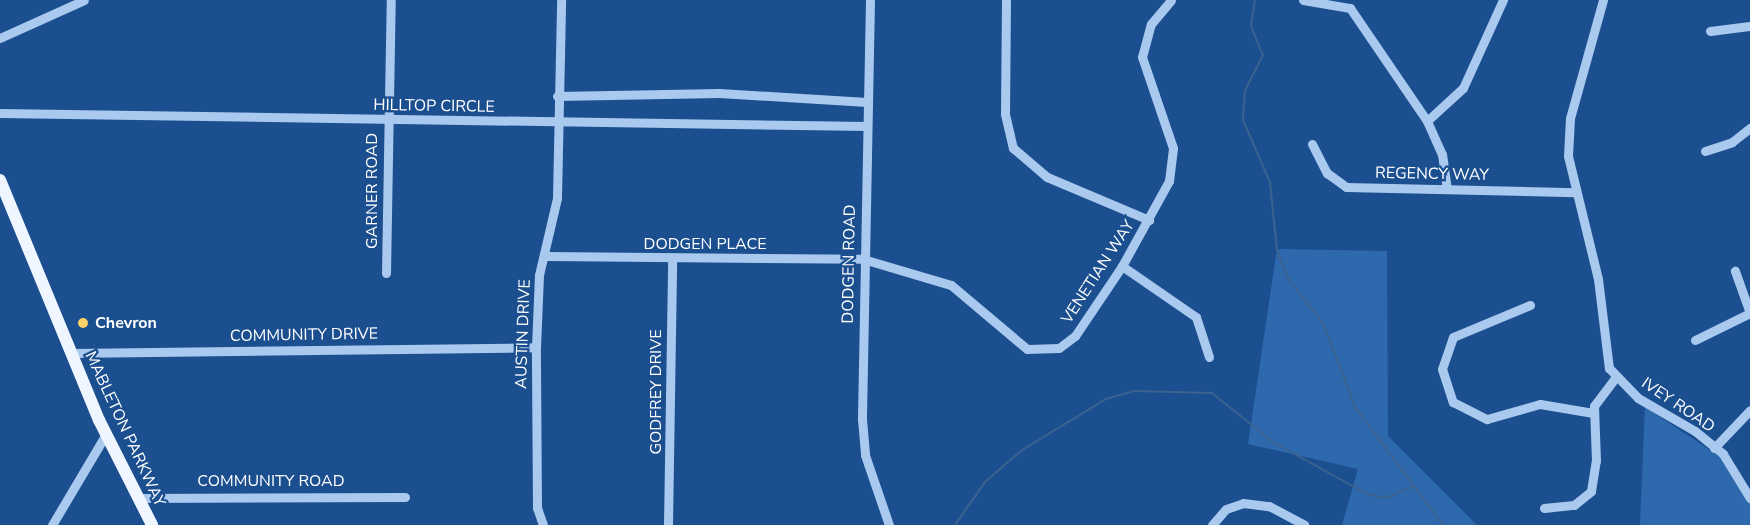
<!DOCTYPE html>
<style>
body{margin:0}
#map{position:relative;width:1750px;height:525px;overflow:hidden;background:#1b4f8f;font-family:"Nunito Sans",sans-serif}
div>[style]{position:absolute}
.green>*{inset:0;background:#2e69ad}
.stream>*{height:2px;margin:-1px;padding:0 1px;transform-origin:1px;border-radius:1px;background:#3c6290}
.minor>*{height:9px;margin:-4.5px;padding:0 4.5px;transform-origin:4.5px;border-radius:4.5px;background:#a9c9ee}
.major>*{height:12px;margin:-6px;padding:0 6px;transform-origin:6px;border-radius:6px;background:#f0f6ff}
.dots>*{width:16px;height:16px;translate:-50% -50%;box-sizing:border-box;border:3px solid #1b4f8f;border-radius:50%}
span{translate:-50% -50%;white-space:nowrap;text-align:center;line-height:1.15;-webkit-text-stroke:4.5px #1b4f8f;paint-order:stroke}
.street-label{font-size:16px;color:#fff}
.poi-label{font-size:16px;color:#fff;font-weight:700}
.left{translate:0 -50%;text-align:left}
</style>
<div id="map">
<div class="green">
<div style="clip-path:polygon(1277px 249px,1387px 251px,1388px 436px,1477px 525px,1342px 525px,1358px 469px,1248px 444px)"></div>
<div style="clip-path:polygon(1645px 407px,1731px 464px,1750px 504px,1750px 525px,1640px 525px)"></div>
</div>
<div class="stream">
<div style="left:1255px;top:0;width:26px;rotate:99deg"></div>
<div style="left:1251px;top:26px;width:31px;rotate:68deg"></div>
<div style="left:1263px;top:55px;width:39px;rotate:117deg"></div>
<div style="left:1245px;top:90px;width:30px;rotate:94deg"></div>
<div style="left:1243px;top:120px;width:68px;rotate:66.5deg"></div>
<div style="left:1270px;top:182px;width:69px;rotate:84.2deg"></div>
<div style="left:1277px;top:251px;width:29px;rotate:68deg"></div>
<div style="left:1288px;top:278px;width:59px;rotate:52.5deg"></div>
<div style="left:1324px;top:325px;width:88px;rotate:69.3deg"></div>
<div style="left:1355px;top:407px;width:147px;rotate:53.3deg"></div>
<div style="left:955px;top:525px;width:52px;rotate:-55.1deg"></div>
<div style="left:985px;top:482px;width:49px;rotate:-40.9deg"></div>
<div style="left:1022px;top:450px;width:98px;rotate:-31.3deg"></div>
<div style="left:1106px;top:399px;width:29px;rotate:-16deg"></div>
<div style="left:1134px;top:391px;width:78px;rotate:1.5deg"></div>
<div style="left:1212px;top:393px;width:78px;rotate:38.8deg"></div>
<div style="left:1273px;top:442px;width:107px;rotate:29deg"></div>
<div style="left:1367px;top:494px;width:19px;rotate:12deg"></div>
<div style="left:1386px;top:498px;width:30px;rotate:-24deg"></div>
</div>
<div class="minor">
<div style="left:870px;top:0;width:419px;rotate:91.1deg"></div>
<div style="left:862px;top:419px;width:36px;rotate:85deg"></div>
<div style="left:865px;top:455px;width:74px;rotate:71.1deg"></div>
<div style="left:1006px;top:0;width:114px;rotate:90.5deg"></div>
<div style="left:1005px;top:114px;width:35px;rotate:77deg"></div>
<div style="left:1013px;top:148px;width:45px;rotate:40.5deg"></div>
<div style="left:1047px;top:177px;width:111px;rotate:22.9deg"></div>
<div style="left:1303px;top:0;width:48px;rotate:9.7deg"></div>
<div style="left:1350px;top:8px;width:137px;rotate:55.7deg"></div>
<div style="left:1427px;top:121px;width:36px;rotate:66deg"></div>
<div style="left:1442px;top:154px;width:35px;rotate:82deg"></div>
<div style="left:1603px;top:0;width:123px;rotate:105.6deg"></div>
<div style="left:1570px;top:118px;width:38px;rotate:93deg"></div>
<div style="left:1568px;top:156px;width:127px;rotate:76.3deg"></div>
<div style="left:1598px;top:279px;width:90px;rotate:83deg"></div>
<div style="left:1609px;top:368px;width:42px;rotate:46deg"></div>
<div style="left:1638px;top:398px;width:66px;rotate:30.1deg"></div>
<div style="left:1695px;top:431px;width:36px;rotate:39deg"></div>
<div style="left:1723px;top:454px;width:52px;rotate:58.5deg"></div>
<div style="left:1710px;top:31px;width:40px;rotate:-7.1deg"></div>
<div style="left:0;top:38px;width:92px;rotate:-24.3deg"></div>
<div style="left:557px;top:96px;width:162px;rotate:-1.1deg"></div>
<div style="left:719px;top:93px;width:148px;rotate:3.5deg"></div>
<div style="left:0;top:113px;width:867px;rotate:0.86deg"></div>
<div style="left:1427px;top:121px;width:49px;rotate:-42.5deg"></div>
<div style="left:1463px;top:88px;width:97px;rotate:-65.6deg"></div>
<div style="left:1312px;top:144px;width:33px;rotate:63deg"></div>
<div style="left:1327px;top:173px;width:24px;rotate:36deg"></div>
<div style="left:1346px;top:187px;width:229px;rotate:1.3deg"></div>
<div style="left:1705px;top:151px;width:28px;rotate:-18deg"></div>
<div style="left:1732px;top:142px;width:23px;rotate:-38deg"></div>
<div style="left:546px;top:256px;width:317px;rotate:0.5deg"></div>
<div style="left:863px;top:259px;width:92px;rotate:16.5deg"></div>
<div style="left:951px;top:285px;width:99px;rotate:40.1deg"></div>
<div style="left:1027px;top:349px;width:32px;rotate:-2deg"></div>
<div style="left:1059px;top:348px;width:20px;rotate:-37deg"></div>
<div style="left:1075px;top:336px;width:84px;rotate:-56.1deg"></div>
<div style="left:1122px;top:266px;width:97px;rotate:-61.1deg"></div>
<div style="left:1169px;top:181px;width:33px;rotate:-83deg"></div>
<div style="left:1173px;top:148px;width:96px;rotate:-108.8deg"></div>
<div style="left:1142px;top:57px;width:34px;rotate:-75deg"></div>
<div style="left:1151px;top:24px;width:31px;rotate:-50deg"></div>
<div style="left:1122px;top:266px;width:90px;rotate:34.6deg"></div>
<div style="left:1196px;top:317px;width:42px;rotate:72deg"></div>
<div style="left:386px;top:273px;width:273px;rotate:-89deg"></div>
<div style="left:1530px;top:305px;width:83px;rotate:157.4deg"></div>
<div style="left:1453px;top:337px;width:34px;rotate:109deg"></div>
<div style="left:1442px;top:369px;width:35px;rotate:72deg"></div>
<div style="left:1453px;top:402px;width:38px;rotate:27deg"></div>
<div style="left:1487px;top:419px;width:55px;rotate:-15.8deg"></div>
<div style="left:1540px;top:404px;width:54px;rotate:9.6deg"></div>
<div style="left:1695px;top:340px;width:61px;rotate:-26.1deg"></div>
<div style="left:1750px;top:313px;width:45px;rotate:-109.7deg"></div>
<div style="left:71px;top:353px;width:465px;rotate:-0.7deg"></div>
<div style="left:1714px;top:448px;width:52px;rotate:-46.5deg"></div>
<div style="left:137px;top:498px;width:268px;rotate:-0.2deg"></div>
<div style="left:1544px;top:508px;width:30px;rotate:-6deg"></div>
<div style="left:1574px;top:505px;width:22px;rotate:-39deg"></div>
<div style="left:1591px;top:491px;width:30px;rotate:-81deg"></div>
<div style="left:1596px;top:461px;width:55px;rotate:-92.1deg"></div>
<div style="left:1594px;top:406px;width:35px;rotate:-53deg"></div>
<div style="left:52px;top:525px;width:106px;rotate:-59.3deg"></div>
<div style="left:543px;top:525px;width:18px;rotate:-109deg"></div>
<div style="left:537px;top:508px;width:161px;rotate:-90.4deg"></div>
<div style="left:536px;top:347px;width:72px;rotate:-87.6deg"></div>
<div style="left:539px;top:275px;width:79px;rotate:-76.8deg"></div>
<div style="left:557px;top:198px;width:198px;rotate:-88.8deg"></div>
<div style="left:668px;top:525px;width:266px;rotate:-89.1deg"></div>
<div style="left:1212px;top:525px;width:21px;rotate:-49deg"></div>
<div style="left:1226px;top:509px;width:18px;rotate:-19deg"></div>
<div style="left:1243px;top:503px;width:26px;rotate:7deg"></div>
<div style="left:1269px;top:506px;width:40px;rotate:28deg"></div>
</div>
<div class="major">
<div style="left:0;top:180px;width:260px;rotate:67.6deg"></div>
<div style="left:99px;top:420px;width:118px;rotate:63.2deg"></div>
</div>
<div class="dots">
<div style="left:83px;top:323px;background:#ffd166"></div>
</div>
<div class="street-label">
<span style="left:434px;top:106px;rotate:1deg">HILLTOP CIRCLE</span>
<span style="left:1432px;top:174px;rotate:1deg">REGENCY WAY</span>
<span style="left:372px;top:191px;rotate:-90deg">GARNER ROAD</span>
<span style="left:705px;top:244px">DODGEN PLACE</span>
<span style="left:849px;top:264px;rotate:-89deg">DODGEN ROAD</span>
<span style="left:1098px;top:272px;rotate:-57deg">VENETIAN WAY</span>
<span style="left:523px;top:334px;rotate:-88deg">AUSTIN DRIVE</span>
<span style="left:304px;top:335px;rotate:-1deg">COMMUNITY DRIVE</span>
<span style="left:656px;top:392px;rotate:-90deg">GODFREY DRIVE</span>
<span style="left:1678px;top:405px;rotate:34deg">IVEY ROAD</span>
<span style="left:125px;top:429px;rotate:65deg">MABLETON PARKWAY</span>
<span style="left:271px;top:481px">COMMUNITY ROAD</span>
</div>
<div class="poi-label">
<span class="left" style="left:95px;top:323px">Chevron</span>
</div>
</div>
